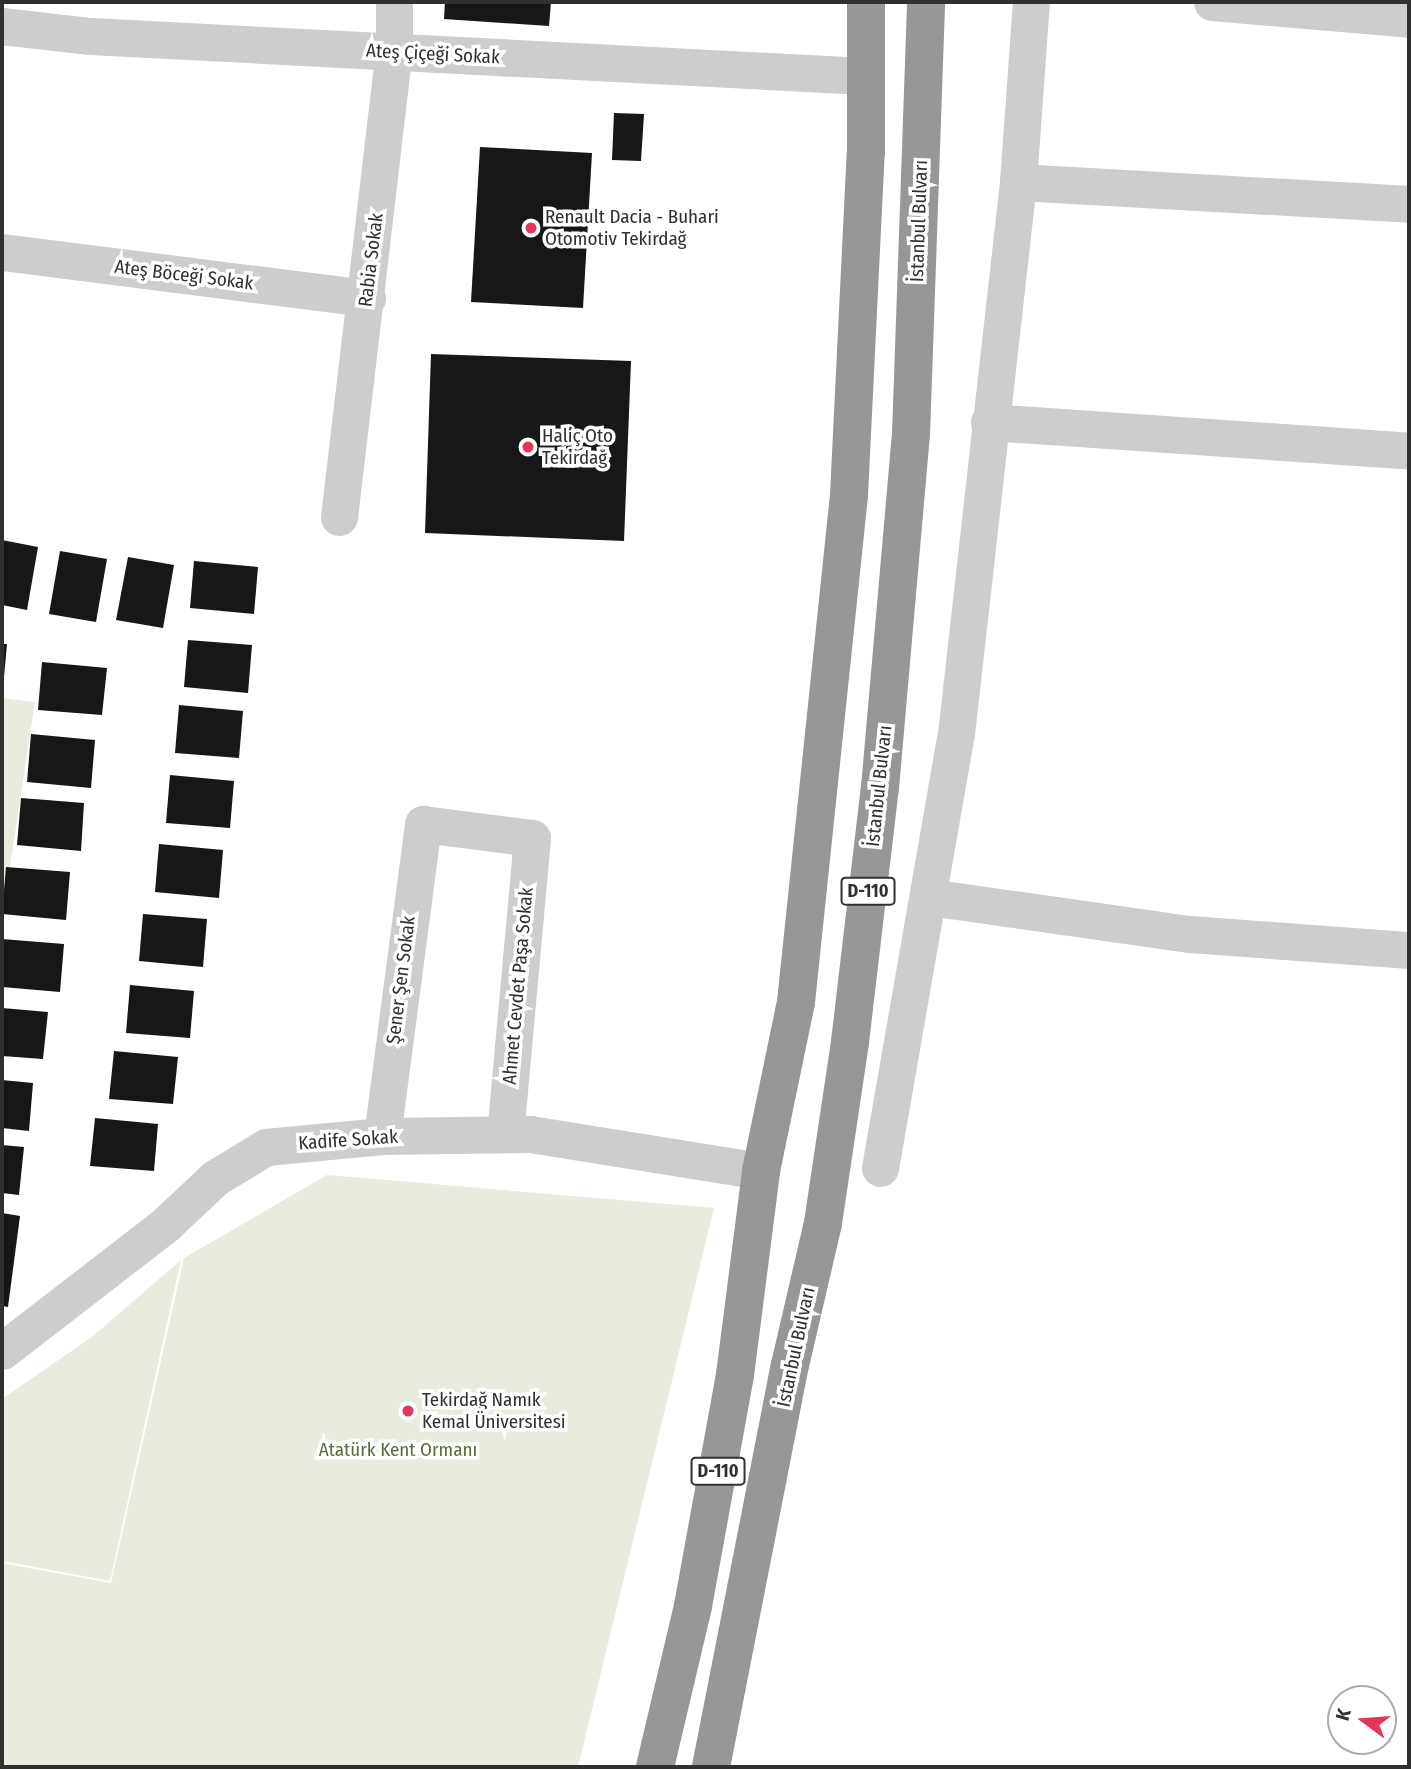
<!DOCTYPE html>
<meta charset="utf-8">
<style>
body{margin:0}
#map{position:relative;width:1411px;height:1769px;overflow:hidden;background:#fff;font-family:"Fira Sans Condensed",sans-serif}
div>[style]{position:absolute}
.green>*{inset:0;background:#e8ecde}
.building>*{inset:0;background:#171717}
.minor>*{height:37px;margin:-18.5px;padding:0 18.5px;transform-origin:18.5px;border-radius:18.5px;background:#cdcdcd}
.highway>*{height:38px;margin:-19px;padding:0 19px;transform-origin:19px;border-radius:19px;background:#979797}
.dots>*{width:19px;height:19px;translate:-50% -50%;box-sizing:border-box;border:4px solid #fff;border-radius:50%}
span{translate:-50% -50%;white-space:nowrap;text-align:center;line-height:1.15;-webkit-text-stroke:7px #fff;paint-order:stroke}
.shield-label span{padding:2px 5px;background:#fff;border:2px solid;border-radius:5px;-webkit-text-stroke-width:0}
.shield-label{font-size:18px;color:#303030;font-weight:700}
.street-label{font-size:19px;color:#303030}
.poi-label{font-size:19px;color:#303030}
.left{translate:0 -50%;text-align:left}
.park-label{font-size:19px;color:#596b3e}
.frame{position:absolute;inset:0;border:4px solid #303030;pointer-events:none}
.north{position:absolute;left:1327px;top:1685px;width:70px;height:70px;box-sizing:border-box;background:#fff;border:2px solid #acacac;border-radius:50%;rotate:286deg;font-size:19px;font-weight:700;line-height:28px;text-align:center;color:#303030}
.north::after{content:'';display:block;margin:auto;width:24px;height:32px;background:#e2375b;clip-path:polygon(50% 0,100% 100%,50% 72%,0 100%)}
</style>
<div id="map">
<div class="green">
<div style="clip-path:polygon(2px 698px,35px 702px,2px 919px)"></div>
<div style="clip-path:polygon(327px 1175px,714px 1208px,578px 1767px,2px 1767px,2px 1563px,111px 1583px,184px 1258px)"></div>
<div style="clip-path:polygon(181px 1260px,110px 1581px,2px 1561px,2px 1399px,93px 1336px)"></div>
</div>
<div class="building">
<div style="clip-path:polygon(445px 2px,551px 2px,549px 26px,444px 19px)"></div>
<div style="clip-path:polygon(614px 113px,644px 114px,641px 161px,612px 160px)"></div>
<div style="clip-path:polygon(480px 147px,592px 153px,583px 308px,471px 302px)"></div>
<div style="clip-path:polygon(431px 354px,631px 361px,624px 541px,425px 533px)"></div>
<div style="clip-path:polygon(2px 540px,38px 547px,27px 610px,2px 605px)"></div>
<div style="clip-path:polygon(60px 551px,107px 559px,96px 622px,49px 614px)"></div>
<div style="clip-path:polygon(128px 557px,174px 565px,163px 628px,116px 620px)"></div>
<div style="clip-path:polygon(194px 561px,258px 567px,254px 614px,190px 608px)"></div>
<div style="clip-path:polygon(188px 640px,252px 645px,248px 693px,184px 687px)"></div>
<div style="clip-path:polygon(2px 644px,7px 644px,4px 677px,2px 677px)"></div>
<div style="clip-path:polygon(42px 662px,107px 668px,102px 715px,38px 710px)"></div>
<div style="clip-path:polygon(179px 705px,243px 711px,239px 758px,175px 753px)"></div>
<div style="clip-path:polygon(31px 734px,95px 740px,91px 788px,27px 782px)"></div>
<div style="clip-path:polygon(170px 775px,234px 781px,230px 828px,166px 823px)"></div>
<div style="clip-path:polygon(21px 798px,84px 803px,81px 851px,17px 845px)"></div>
<div style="clip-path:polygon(159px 844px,223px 850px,219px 898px,155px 892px)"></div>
<div style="clip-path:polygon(6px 867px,70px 872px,66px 920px,2px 914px)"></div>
<div style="clip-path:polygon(143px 914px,207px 919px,203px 967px,139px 961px)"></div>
<div style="clip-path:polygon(2px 939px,64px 944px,60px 992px,2px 987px)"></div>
<div style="clip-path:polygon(130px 985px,194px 991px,190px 1038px,126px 1033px)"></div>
<div style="clip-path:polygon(2px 1008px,48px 1012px,43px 1059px,2px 1056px)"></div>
<div style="clip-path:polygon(114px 1051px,178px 1057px,173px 1104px,109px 1099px)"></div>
<div style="clip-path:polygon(2px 1080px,33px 1083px,29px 1131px,2px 1128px)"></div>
<div style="clip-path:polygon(95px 1118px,158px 1124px,154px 1171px,90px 1166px)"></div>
<div style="clip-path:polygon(2px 1145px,24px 1147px,19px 1195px,2px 1193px)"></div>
<div style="clip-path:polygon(2px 1213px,20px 1216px,8px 1307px,2px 1306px)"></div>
</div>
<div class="minor">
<div style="left:1212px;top:2px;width:198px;rotate:4.9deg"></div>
<div style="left:2px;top:26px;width:89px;rotate:6.5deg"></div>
<div style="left:90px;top:36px;width:776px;rotate:2.95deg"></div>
<div style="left:1018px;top:182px;width:392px;rotate:3.2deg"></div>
<div style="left:2px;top:252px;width:368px;rotate:7.2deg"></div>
<div style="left:989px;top:422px;width:421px;rotate:3.9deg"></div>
<div style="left:339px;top:517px;width:468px;rotate:-83.3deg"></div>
<div style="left:394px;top:52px;width:50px;rotate:-90deg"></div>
<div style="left:929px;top:897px;width:264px;rotate:8.1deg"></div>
<div style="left:1190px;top:934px;width:220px;rotate:4.2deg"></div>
<div style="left:382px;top:1136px;width:315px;rotate:-82.5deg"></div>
<div style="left:423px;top:824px;width:110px;rotate:7.3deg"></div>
<div style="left:532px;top:838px;width:297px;rotate:95.2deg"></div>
<div style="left:880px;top:1168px;width:441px;rotate:-80.1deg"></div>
<div style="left:956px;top:734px;width:555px;rotate:-83.59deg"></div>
<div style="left:1018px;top:182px;width:180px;rotate:-85.9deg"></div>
<div style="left:2px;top:1351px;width:206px;rotate:-37.7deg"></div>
<div style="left:165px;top:1225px;width:69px;rotate:-43.2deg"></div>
<div style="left:215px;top:1178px;width:60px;rotate:-31.3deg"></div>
<div style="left:266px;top:1147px;width:117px;rotate:-5.4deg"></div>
<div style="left:382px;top:1136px;width:148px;rotate:-0.8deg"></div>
<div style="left:530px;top:1134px;width:234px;rotate:9.1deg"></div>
</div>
<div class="highway">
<div style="left:655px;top:1767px;width:165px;rotate:-76.7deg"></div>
<div style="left:693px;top:1606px;width:235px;rotate:-79.7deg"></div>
<div style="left:735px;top:1375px;width:206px;rotate:-82.7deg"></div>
<div style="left:761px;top:1171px;width:173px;rotate:-78.3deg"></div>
<div style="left:796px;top:1002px;width:510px;rotate:-84.03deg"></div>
<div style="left:849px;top:495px;width:343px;rotate:-87.2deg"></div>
<div style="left:866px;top:152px;width:150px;rotate:-90deg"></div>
<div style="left:711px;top:1767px;width:410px;rotate:-78.9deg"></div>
<div style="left:790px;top:1365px;width:146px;rotate:-76.9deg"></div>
<div style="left:823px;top:1223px;width:183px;rotate:-81.5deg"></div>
<div style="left:850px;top:1042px;width:256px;rotate:-83.3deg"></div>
<div style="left:880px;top:788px;width:354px;rotate:-85deg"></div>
<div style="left:911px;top:435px;width:433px;rotate:-88deg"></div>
</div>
<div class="dots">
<div style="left:531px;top:228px;background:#e2375b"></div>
<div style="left:528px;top:447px;background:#e2375b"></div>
<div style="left:408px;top:1411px;background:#e2375b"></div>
</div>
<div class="shield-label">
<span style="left:868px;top:891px">D-110</span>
<span style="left:718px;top:1471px">D-110</span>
</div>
<div class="street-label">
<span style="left:433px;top:54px;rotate:3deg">Ateş Çiçeği Sokak</span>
<span style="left:919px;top:221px;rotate:-88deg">İstanbul Bulvarı</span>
<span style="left:371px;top:260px;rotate:-83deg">Rabia Sokak</span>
<span style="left:184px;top:275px;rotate:7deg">Ateş Böceği Sokak</span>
<span style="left:879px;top:786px;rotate:-84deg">İstanbul Bulvarı</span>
<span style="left:401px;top:980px;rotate:-83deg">Şener Şen Sokak</span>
<span style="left:518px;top:986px;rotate:-85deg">Ahmet Cevdet Paşa Sokak</span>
<span style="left:348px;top:1140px;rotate:-4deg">Kadife Sokak</span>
<span style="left:796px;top:1347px;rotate:-78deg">İstanbul Bulvarı</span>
</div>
<div class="poi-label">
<span class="left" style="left:545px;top:228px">Renault Dacia - Buhari<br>Otomotiv Tekirdağ</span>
<span class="left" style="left:542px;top:447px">Haliç Oto<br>Tekirdağ</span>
<span class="left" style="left:422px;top:1411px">Tekirdağ Namık<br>Kemal Üniversitesi</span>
</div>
<div class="park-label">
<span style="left:398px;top:1450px">Atatürk Kent Ormanı</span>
</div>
<div class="frame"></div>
<div class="north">K</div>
</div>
